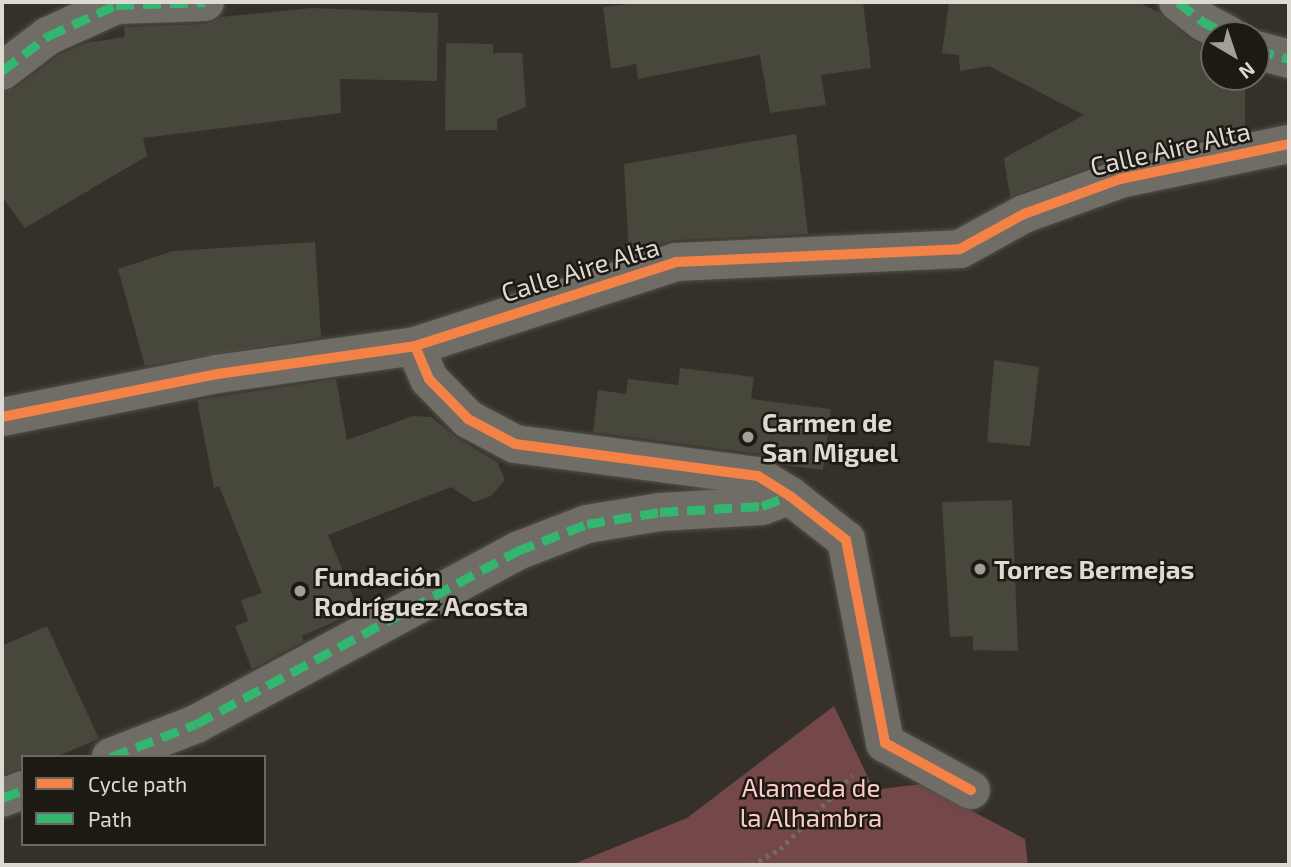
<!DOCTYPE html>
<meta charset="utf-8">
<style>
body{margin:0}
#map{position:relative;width:1291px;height:867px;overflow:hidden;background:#35312a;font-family:"Exo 2",sans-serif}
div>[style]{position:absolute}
.forest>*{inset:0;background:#744748}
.building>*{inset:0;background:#48473b}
.path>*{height:4.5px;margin-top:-2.25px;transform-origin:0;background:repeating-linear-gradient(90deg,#6f6c67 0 3.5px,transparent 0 8.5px)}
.roads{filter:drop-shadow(0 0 2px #524f49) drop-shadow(0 0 2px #524f49)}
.pedestrian>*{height:38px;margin:-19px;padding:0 19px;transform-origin:19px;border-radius:19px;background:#706c66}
.minor>*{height:38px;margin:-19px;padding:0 19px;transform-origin:19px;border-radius:19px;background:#706c66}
.quiet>*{height:9px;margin-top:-4.5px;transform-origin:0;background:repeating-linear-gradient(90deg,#33b770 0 18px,transparent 0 27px)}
.cycleway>*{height:10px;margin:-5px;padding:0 5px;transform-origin:5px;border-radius:5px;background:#f48246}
.dots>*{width:19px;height:19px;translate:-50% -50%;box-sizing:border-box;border:4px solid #1d1a14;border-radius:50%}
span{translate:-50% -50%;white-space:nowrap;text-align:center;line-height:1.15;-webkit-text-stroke:5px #1d1a14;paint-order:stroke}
.street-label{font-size:26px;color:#ded9d1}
.poi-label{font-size:26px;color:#ded9d1;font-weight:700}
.left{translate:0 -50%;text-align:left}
.park-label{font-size:26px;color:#fdc9c9}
.frame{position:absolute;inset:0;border:4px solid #ded9d1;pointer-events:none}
.legend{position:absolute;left:21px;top:755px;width:245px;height:91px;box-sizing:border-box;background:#1d1a14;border:2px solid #6a6660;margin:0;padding:9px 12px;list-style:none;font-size:21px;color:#ded9d1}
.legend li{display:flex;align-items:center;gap:14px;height:35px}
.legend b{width:35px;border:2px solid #6a6660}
.north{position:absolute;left:1200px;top:21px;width:70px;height:70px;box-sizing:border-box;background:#1d1a14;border:2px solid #6a6660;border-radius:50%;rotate:141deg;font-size:19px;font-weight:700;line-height:28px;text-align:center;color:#ded9d1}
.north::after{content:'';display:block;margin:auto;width:24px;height:32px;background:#a39e97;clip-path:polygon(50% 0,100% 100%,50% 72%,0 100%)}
</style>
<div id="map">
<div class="forest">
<div style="clip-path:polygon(834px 706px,874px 790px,921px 784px,1025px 839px,1028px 865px,571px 865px,687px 818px)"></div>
</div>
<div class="building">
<div style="clip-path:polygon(644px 2px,863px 2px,871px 68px,821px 75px,826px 105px,770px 113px,760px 55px,638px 79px,636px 64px,611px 69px,603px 7px)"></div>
<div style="clip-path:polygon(949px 2px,1138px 2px,1160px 13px,1189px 38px,1214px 52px,1214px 77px,1248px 77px,1245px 83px,1245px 131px,1115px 158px,1010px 197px,1004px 158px,1084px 115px,989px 66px,960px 71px,959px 55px,942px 53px)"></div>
<div style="clip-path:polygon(312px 8px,438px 13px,437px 81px,340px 79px,341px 113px,143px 138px,147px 156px,25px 228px,2px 197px,2px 92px,15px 88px,59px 55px,86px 43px,125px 37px,124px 27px,206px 24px,220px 17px)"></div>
<div style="clip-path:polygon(446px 43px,493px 44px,493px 53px,522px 53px,526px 107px,497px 119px,497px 130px,445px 130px)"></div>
<div style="clip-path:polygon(796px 134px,808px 234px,675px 240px,629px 254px,624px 164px)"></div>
<div style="clip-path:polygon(315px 242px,321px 337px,145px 366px,118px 269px,173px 251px)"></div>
<div style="clip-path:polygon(994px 360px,1039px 367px,1030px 446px,987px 442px)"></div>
<div style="clip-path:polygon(680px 368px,754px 377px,751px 399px,831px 409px,823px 470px,782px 465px,761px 454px,593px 432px,598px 390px,626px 394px,628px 379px,678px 385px)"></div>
<div style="clip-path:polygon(336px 379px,347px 440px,413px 416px,431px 417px,457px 438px,497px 462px,505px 480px,491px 496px,474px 502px,451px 487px,328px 535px,359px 611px,302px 636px,304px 641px,252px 669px,235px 626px,248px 621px,241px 600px,262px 593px,219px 486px,214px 488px,197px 400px)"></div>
<div style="clip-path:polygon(1012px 500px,1018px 651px,973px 650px,973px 636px,950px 637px,942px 502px)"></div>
<div style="clip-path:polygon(47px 626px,99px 739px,55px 757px,23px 757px,23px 768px,2px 775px,2px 646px)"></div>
</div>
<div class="path">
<div style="left:751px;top:865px;width:33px;rotate:-29deg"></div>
<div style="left:780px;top:849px;width:103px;rotate:-45.4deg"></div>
</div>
<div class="roads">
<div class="pedestrian">
<div style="left:2px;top:71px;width:58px;rotate:-37.3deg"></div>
<div style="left:48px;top:36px;width:75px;rotate:-24.5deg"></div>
<div style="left:116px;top:5px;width:89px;rotate:-1.9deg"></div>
</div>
<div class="minor">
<div style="left:1178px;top:2px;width:31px;rotate:38deg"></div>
<div style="left:1202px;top:21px;width:30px;rotate:28deg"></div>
<div style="left:1256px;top:50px;width:34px;rotate:15deg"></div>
<div style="left:415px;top:346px;width:36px;rotate:67deg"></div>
<div style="left:429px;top:379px;width:56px;rotate:45.7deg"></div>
<div style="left:468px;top:419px;width:53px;rotate:28deg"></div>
<div style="left:515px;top:444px;width:245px;rotate:7.5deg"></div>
<div style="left:758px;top:476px;width:38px;rotate:32deg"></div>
<div style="left:790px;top:496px;width:71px;rotate:38.2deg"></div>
<div style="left:846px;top:540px;width:207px;rotate:79.1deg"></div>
<div style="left:885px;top:743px;width:98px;rotate:28.7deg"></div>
<div style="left:2px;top:417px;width:219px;rotate:-11.3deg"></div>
<div style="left:217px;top:374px;width:200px;rotate:-8deg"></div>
<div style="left:415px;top:346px;width:274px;rotate:-17.8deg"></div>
<div style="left:676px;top:262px;width:284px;rotate:-2.6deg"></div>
<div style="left:960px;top:249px;width:73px;rotate:-28.7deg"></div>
<div style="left:1024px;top:214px;width:102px;rotate:-20deg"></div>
<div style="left:1120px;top:179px;width:173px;rotate:-11.7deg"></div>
<div style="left:111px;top:757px;width:91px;rotate:-21.2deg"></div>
<div style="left:196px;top:724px;width:365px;rotate:-28.3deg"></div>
<div style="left:517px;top:551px;width:75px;rotate:-21.1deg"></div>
<div style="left:587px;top:524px;width:74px;rotate:-9.3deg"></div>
<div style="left:660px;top:512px;width:102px;rotate:-3.4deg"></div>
<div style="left:762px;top:506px;width:30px;rotate:-20deg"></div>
<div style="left:2px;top:798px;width:22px;rotate:-21deg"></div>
</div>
</div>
<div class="quiet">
<div style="left:1178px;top:2px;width:31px;rotate:38deg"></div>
<div style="left:1202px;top:21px;width:30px;rotate:28deg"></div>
<div style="left:1256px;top:50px;width:34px;rotate:15deg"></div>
<div style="left:2px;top:71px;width:58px;rotate:-37.3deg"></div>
<div style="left:48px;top:36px;width:75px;rotate:-24.5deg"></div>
<div style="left:116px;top:5px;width:89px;rotate:-1.9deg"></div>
<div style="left:111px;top:757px;width:91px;rotate:-21.2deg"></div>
<div style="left:196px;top:724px;width:365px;rotate:-28.3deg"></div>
<div style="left:517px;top:551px;width:75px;rotate:-21.1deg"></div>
<div style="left:587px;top:524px;width:74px;rotate:-9.3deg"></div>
<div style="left:660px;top:512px;width:102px;rotate:-3.4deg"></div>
<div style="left:762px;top:506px;width:30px;rotate:-20deg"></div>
<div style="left:2px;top:798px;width:22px;rotate:-21deg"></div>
</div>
<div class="cycleway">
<div style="left:415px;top:346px;width:36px;rotate:67deg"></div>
<div style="left:429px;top:379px;width:56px;rotate:45.7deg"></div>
<div style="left:468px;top:419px;width:53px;rotate:28deg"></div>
<div style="left:515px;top:444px;width:245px;rotate:7.5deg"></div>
<div style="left:758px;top:476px;width:38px;rotate:32deg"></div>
<div style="left:790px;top:496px;width:71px;rotate:38.2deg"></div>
<div style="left:846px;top:540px;width:207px;rotate:79.1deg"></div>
<div style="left:885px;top:743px;width:98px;rotate:28.7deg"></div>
<div style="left:2px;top:417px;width:219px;rotate:-11.3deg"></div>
<div style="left:217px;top:374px;width:200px;rotate:-8deg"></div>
<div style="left:415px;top:346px;width:274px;rotate:-17.8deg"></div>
<div style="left:676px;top:262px;width:284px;rotate:-2.6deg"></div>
<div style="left:960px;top:249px;width:73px;rotate:-28.7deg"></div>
<div style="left:1024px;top:214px;width:102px;rotate:-20deg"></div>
<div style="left:1120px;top:179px;width:173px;rotate:-11.7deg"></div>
</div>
<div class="dots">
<div style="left:748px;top:437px;background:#a39e97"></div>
<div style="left:980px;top:569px;background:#a39e97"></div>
<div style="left:300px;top:591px;background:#a39e97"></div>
</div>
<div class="street-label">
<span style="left:1170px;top:148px;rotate:-13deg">Calle Aire Alta</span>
<span style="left:580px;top:269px;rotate:-17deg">Calle Aire Alta</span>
</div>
<div class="poi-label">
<span class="left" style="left:762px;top:437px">Carmen de<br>San Miguel</span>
<span class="left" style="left:994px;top:569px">Torres Bermejas</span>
<span class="left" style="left:314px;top:591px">Fundación<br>Rodríguez Acosta</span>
</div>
<div class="park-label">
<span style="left:811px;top:802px">Alameda de<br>la Alhambra</span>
</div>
<div class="frame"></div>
<ul class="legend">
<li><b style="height:9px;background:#f48246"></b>Cycle path</li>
<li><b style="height:9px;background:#33b770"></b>Path</li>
</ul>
<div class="north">N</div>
</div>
